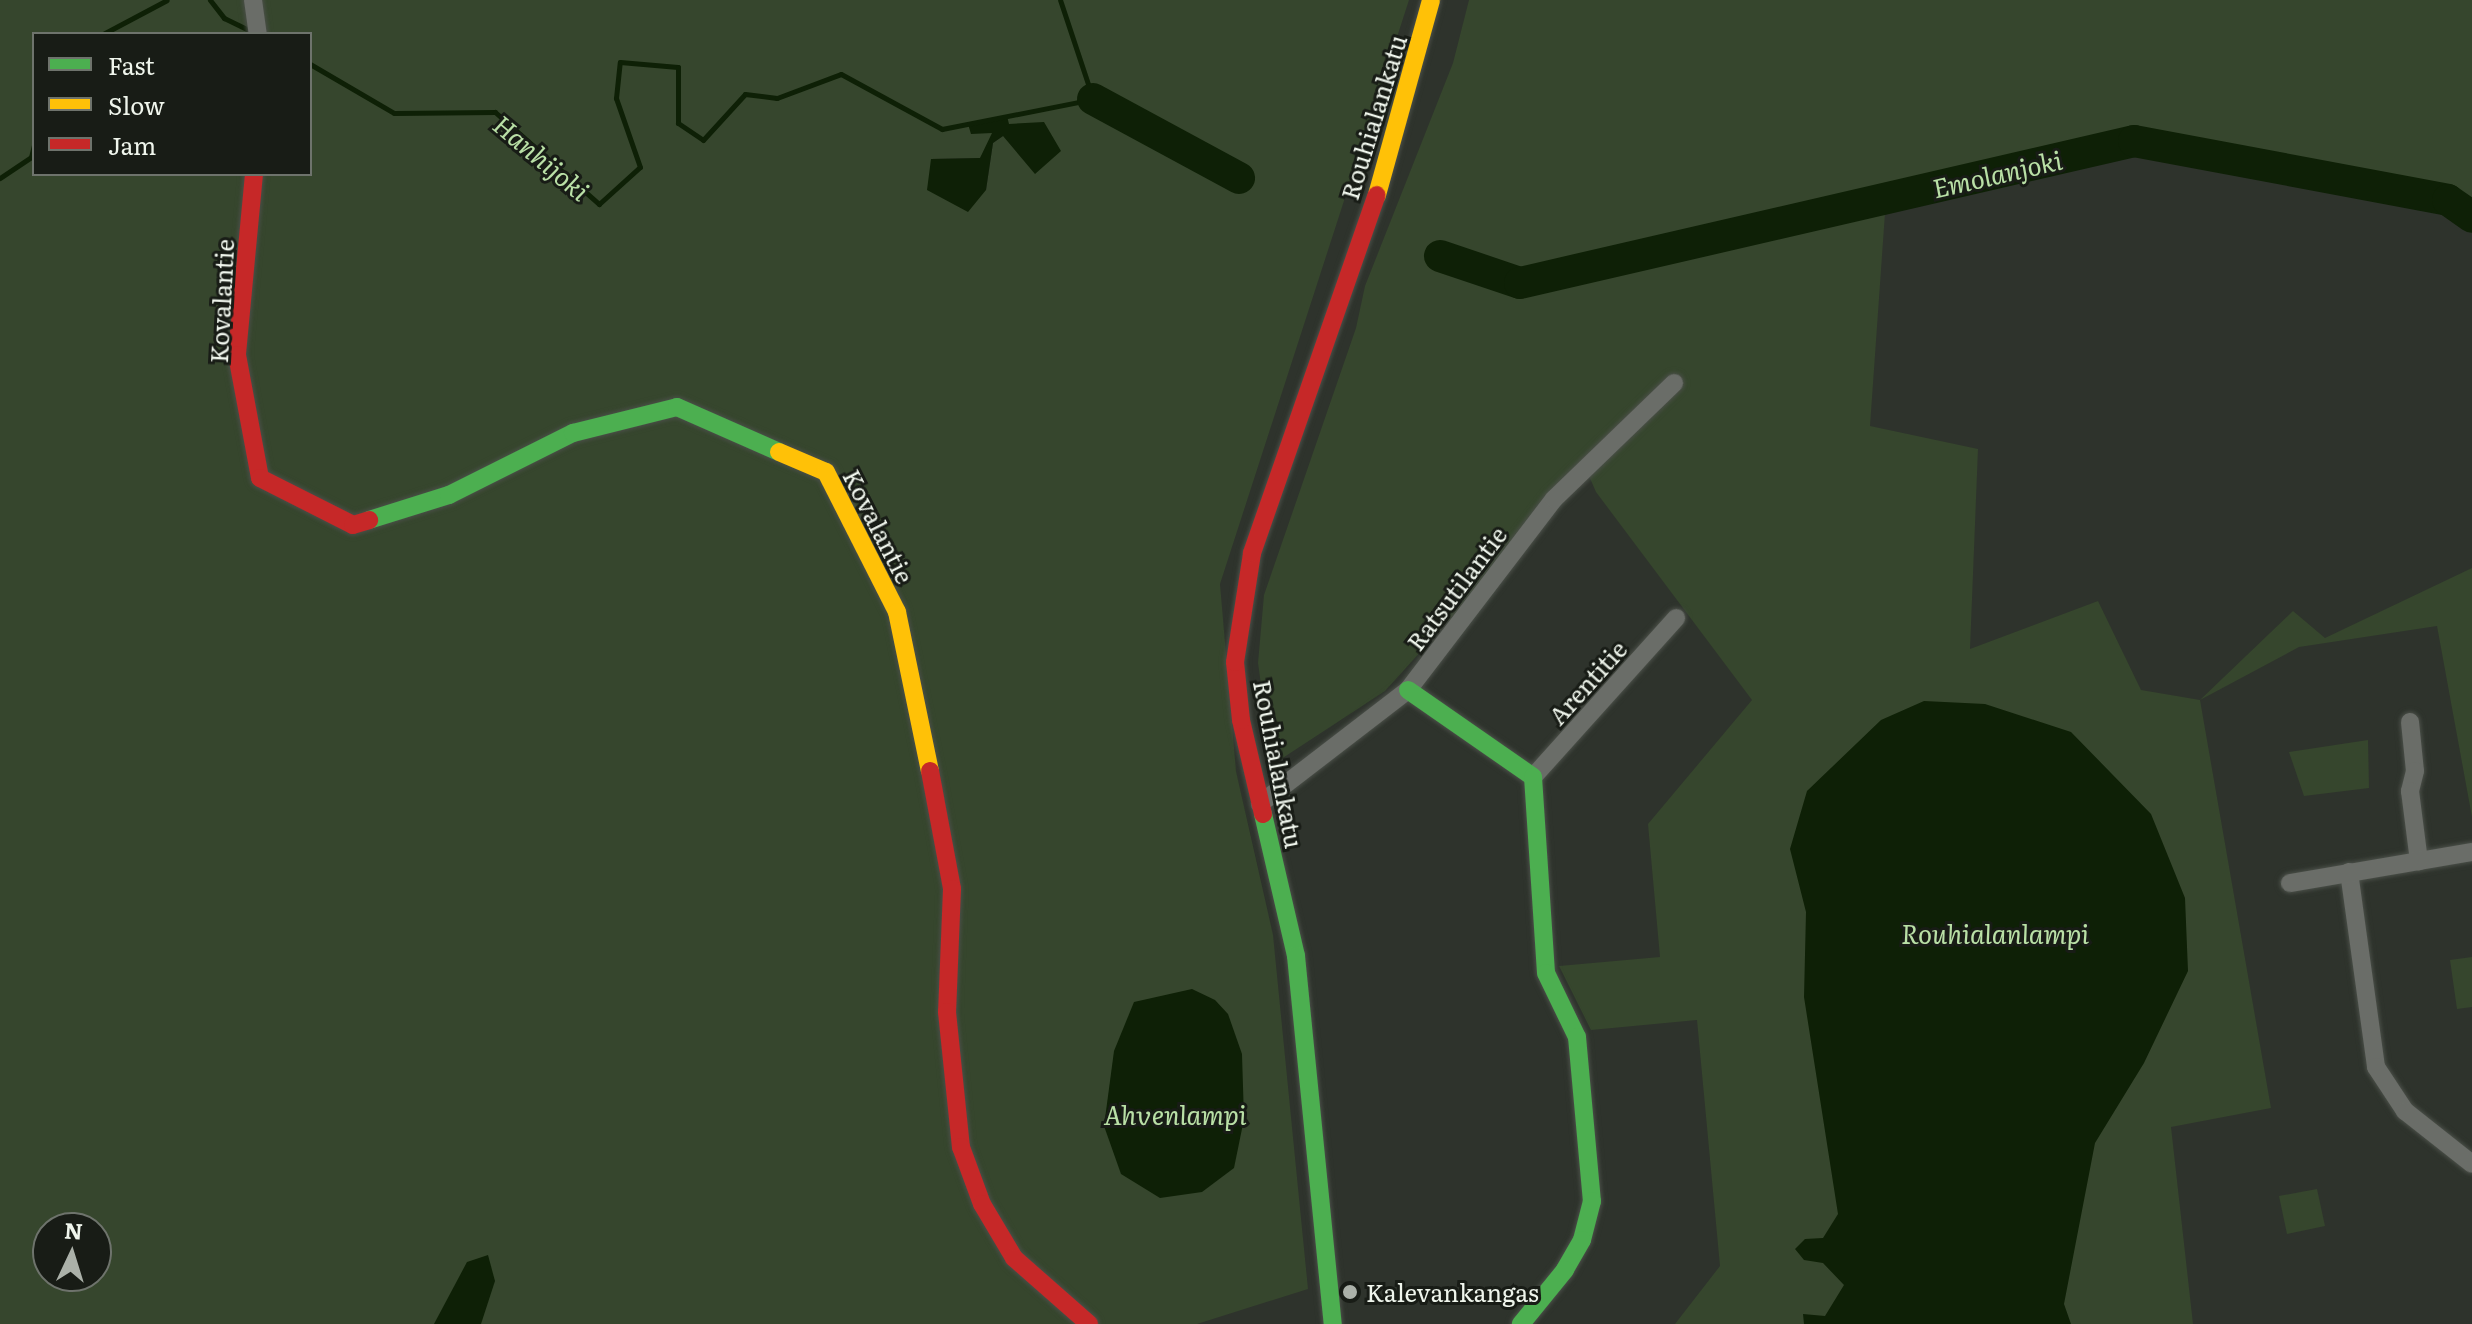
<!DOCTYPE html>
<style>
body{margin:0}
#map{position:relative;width:2472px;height:1324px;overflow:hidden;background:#2e332c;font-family:Literata,serif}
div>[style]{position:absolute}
.green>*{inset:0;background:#36462d}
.water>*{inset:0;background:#0e2006}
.stream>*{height:5px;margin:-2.5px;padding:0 2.5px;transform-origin:2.5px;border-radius:2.5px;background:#0e2006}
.river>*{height:32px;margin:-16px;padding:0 16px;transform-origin:16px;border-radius:16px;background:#0e2006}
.roads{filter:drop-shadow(0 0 2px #4a4f48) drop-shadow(0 0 2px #4a4f48)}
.street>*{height:18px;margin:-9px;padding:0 9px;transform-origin:9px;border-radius:9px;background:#6a6d68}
.fast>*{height:18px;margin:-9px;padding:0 9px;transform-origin:9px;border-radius:9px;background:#4caf50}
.slow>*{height:18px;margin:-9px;padding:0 9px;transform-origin:9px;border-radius:9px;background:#ffc107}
.jam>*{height:18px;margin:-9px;padding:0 9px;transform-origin:9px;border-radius:9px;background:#c62828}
.dots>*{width:22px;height:22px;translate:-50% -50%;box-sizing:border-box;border:4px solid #181c16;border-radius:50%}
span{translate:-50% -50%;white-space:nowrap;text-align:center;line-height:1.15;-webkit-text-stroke:6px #181c16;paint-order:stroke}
.street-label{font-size:24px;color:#eff5ec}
.poi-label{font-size:24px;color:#eff5ec}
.left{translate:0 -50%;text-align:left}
.water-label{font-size:26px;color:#b9e0a6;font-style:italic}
.legend{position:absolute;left:32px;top:32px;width:280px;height:144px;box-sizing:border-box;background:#181c16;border:2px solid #6e736c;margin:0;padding:10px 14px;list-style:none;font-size:24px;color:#eff5ec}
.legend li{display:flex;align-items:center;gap:16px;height:40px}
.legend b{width:40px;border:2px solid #6e736c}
.north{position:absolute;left:32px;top:1212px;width:80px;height:80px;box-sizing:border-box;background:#181c16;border:2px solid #6e736c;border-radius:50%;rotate:4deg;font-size:22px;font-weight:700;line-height:32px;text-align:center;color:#eff5ec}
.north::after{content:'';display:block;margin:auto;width:28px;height:36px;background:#abb1a9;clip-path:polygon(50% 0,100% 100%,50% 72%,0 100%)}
</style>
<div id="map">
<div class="green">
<div style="clip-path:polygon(evenodd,0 0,1409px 0,1220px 584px,1236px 771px,1273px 935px,1308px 1289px,1197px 1324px,0 1324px,0 0,34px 34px,310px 34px,310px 174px,34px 174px,34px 34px,0 0,1007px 117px,1003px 136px,993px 143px,986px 190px,931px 159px,980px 158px,1007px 117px,0 0,48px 1228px,96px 1228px,96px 1276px,48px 1276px,48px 1228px)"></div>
<div style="clip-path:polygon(1469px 0,2472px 0,2472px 233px,2448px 200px,2135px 141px,1886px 199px,1870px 426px,1978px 449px,1970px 649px,2098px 601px,2141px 690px,2200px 700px,2293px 611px,2325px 638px,2472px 568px,2472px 817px,2437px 626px,2299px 647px,2200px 700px,2271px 1108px,2171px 1127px,2193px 1324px,1675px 1324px,1720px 1266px,1697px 1020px,1591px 1030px,1559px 966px,1660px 957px,1648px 824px,1752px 700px,1596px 492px,1586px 469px,1385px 691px,1272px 765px,1258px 663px,1264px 595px,1356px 328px,1365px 286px,1453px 63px)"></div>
<div style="clip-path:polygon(2368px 740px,2369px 788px,2304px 796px,2289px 752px)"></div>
<div style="clip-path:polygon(2472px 957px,2472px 1007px,2457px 1009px,2450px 960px)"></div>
<div style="clip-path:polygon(2317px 1189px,2325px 1226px,2287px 1234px,2279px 1196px)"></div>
</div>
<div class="water">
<div style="clip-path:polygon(1007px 116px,1009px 124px,1044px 122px,1061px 151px,1035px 174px,1003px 136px,993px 143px,986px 190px,968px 212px,927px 190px,931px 159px,980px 158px,992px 133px,971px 134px,968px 124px)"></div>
<div style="clip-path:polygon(1924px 701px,1985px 704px,2071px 732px,2151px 814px,2185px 898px,2188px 971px,2144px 1063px,2095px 1143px,2064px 1304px,2071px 1324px,1804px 1324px,1803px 1314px,1825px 1316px,1844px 1285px,1823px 1263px,1804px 1260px,1795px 1249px,1805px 1239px,1823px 1238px,1838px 1214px,1804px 997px,1806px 912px,1790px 849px,1807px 791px,1881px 720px)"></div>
<div style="clip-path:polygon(1192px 989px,1215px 1000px,1228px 1014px,1242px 1054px,1244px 1119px,1234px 1168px,1202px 1192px,1160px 1198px,1121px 1174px,1104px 1126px,1114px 1051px,1134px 1002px)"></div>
<div style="clip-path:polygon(488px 1255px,495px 1281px,481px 1324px,434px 1324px,467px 1262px)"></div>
</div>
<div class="stream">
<div style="left:210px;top:0;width:23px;rotate:52deg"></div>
<div style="left:224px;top:18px;width:32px;rotate:26deg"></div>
<div style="left:103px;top:34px;width:72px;rotate:-28deg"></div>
<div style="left:310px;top:64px;width:97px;rotate:30.3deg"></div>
<div style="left:394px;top:113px;width:101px;rotate:-0.6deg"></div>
<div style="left:495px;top:112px;width:139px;rotate:41.5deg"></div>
<div style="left:599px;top:204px;width:55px;rotate:-42.1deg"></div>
<div style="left:640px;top:167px;width:73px;rotate:-109.2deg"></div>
<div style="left:616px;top:98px;width:36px;rotate:-84deg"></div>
<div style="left:620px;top:62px;width:58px;rotate:4.9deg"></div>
<div style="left:678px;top:67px;width:56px;rotate:90deg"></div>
<div style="left:678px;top:123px;width:30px;rotate:34deg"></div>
<div style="left:703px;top:140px;width:62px;rotate:-47.6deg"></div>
<div style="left:745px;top:94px;width:32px;rotate:7deg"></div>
<div style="left:777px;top:98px;width:68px;rotate:-20.6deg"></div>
<div style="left:841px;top:74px;width:115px;rotate:28.6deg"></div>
<div style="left:942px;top:129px;width:154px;rotate:-11.2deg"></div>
<div style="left:1093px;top:99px;width:104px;rotate:-108.4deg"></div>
<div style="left:0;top:178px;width:37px;rotate:-34deg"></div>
<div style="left:31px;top:157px;width:12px;rotate:-76deg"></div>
</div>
<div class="river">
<div style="left:1093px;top:99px;width:166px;rotate:28.4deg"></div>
<div style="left:1440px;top:256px;width:84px;rotate:18.6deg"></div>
<div style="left:1520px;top:283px;width:630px;rotate:-13.02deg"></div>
<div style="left:2134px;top:141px;width:319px;rotate:10.6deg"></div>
<div style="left:2448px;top:200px;width:29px;rotate:35deg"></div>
</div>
<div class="roads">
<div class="street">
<div style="left:253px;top:0;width:34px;rotate:82deg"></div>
<div style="left:2410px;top:722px;width:49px;rotate:84.2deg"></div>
<div style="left:2415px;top:771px;width:21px;rotate:104deg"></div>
<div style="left:2410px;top:791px;width:71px;rotate:82.7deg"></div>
<div style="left:1533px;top:777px;width:214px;rotate:-48deg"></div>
<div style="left:1260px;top:804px;width:187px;rotate:-37.6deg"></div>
<div style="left:1408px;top:690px;width:240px;rotate:-52.6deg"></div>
<div style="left:1554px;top:499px;width:167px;rotate:-44deg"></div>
<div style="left:2349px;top:872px;width:197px;rotate:82.1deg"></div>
<div style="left:2376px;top:1067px;width:53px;rotate:56.6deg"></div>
<div style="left:2405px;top:1111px;width:85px;rotate:38.3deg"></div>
<div style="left:2290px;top:883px;width:185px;rotate:-9.7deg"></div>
</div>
<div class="fast">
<div style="left:369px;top:520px;width:84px;rotate:-17.4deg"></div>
<div style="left:449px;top:495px;width:139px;rotate:-26.6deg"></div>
<div style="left:573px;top:433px;width:107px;rotate:-14deg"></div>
<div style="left:677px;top:407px;width:111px;rotate:23.8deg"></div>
<div style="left:1408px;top:690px;width:152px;rotate:34.8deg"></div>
<div style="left:1533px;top:777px;width:196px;rotate:86.2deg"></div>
<div style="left:1546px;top:973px;width:71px;rotate:64.2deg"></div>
<div style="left:1577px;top:1037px;width:165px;rotate:84.8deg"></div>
<div style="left:1592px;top:1201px;width:40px;rotate:104.4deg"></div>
<div style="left:1582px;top:1240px;width:34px;rotate:120deg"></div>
<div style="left:1565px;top:1270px;width:70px;rotate:129.2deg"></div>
<div style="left:1263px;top:814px;width:146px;rotate:76.9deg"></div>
<div style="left:1296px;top:956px;width:370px;rotate:84.3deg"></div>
</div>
<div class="slow">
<div style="left:1377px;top:195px;width:202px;rotate:-74.5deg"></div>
<div style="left:779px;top:452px;width:51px;rotate:23.1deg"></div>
<div style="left:826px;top:472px;width:157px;rotate:63.1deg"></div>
<div style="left:897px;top:612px;width:162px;rotate:78.3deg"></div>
</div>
<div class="jam">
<div style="left:254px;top:174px;width:182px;rotate:95.4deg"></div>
<div style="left:237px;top:355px;width:125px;rotate:79.4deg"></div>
<div style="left:260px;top:478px;width:104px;rotate:26.8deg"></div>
<div style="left:353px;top:525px;width:17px;rotate:-17deg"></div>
<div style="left:930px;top:771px;width:120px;rotate:79.4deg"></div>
<div style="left:952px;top:889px;width:123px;rotate:92.3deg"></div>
<div style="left:947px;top:1012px;width:136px;rotate:84.1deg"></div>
<div style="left:961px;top:1147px;width:61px;rotate:69.8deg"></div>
<div style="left:982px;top:1204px;width:63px;rotate:59.3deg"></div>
<div style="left:1014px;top:1258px;width:100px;rotate:41.3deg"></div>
<div style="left:1263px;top:814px;width:97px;rotate:-103.2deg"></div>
<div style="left:1241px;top:720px;width:58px;rotate:-95.9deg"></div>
<div style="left:1235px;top:662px;width:110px;rotate:-81.1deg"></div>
<div style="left:1252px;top:553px;width:379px;rotate:-70.8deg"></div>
</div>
</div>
<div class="dots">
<div style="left:1350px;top:1292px;background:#abb1a9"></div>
</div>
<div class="street-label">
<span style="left:1373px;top:117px;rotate:-73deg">Rouhialankatu</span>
<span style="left:221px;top:301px;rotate:-87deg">Kovalantie</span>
<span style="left:879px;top:526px;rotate:63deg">Kovalantie</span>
<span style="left:1456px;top:588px;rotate:-53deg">Ratsutilantie</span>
<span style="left:1587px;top:682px;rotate:-48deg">Arentitie</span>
<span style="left:1279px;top:764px;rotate:79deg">Rouhialankatu</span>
</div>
<div class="poi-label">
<span class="left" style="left:1366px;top:1292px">Kalevankangas</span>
</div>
<div class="water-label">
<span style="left:542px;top:157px;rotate:40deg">Hanhijoki</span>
<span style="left:1997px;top:173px;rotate:-13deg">Emolanjoki</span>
<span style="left:1995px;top:933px">Rouhialanlampi</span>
<span style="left:1175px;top:1114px">Ahvenlampi</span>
</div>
<ul class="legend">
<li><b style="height:10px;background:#4caf50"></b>Fast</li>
<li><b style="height:10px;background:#ffc107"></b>Slow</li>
<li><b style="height:10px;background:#c62828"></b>Jam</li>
</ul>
<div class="north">N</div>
</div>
